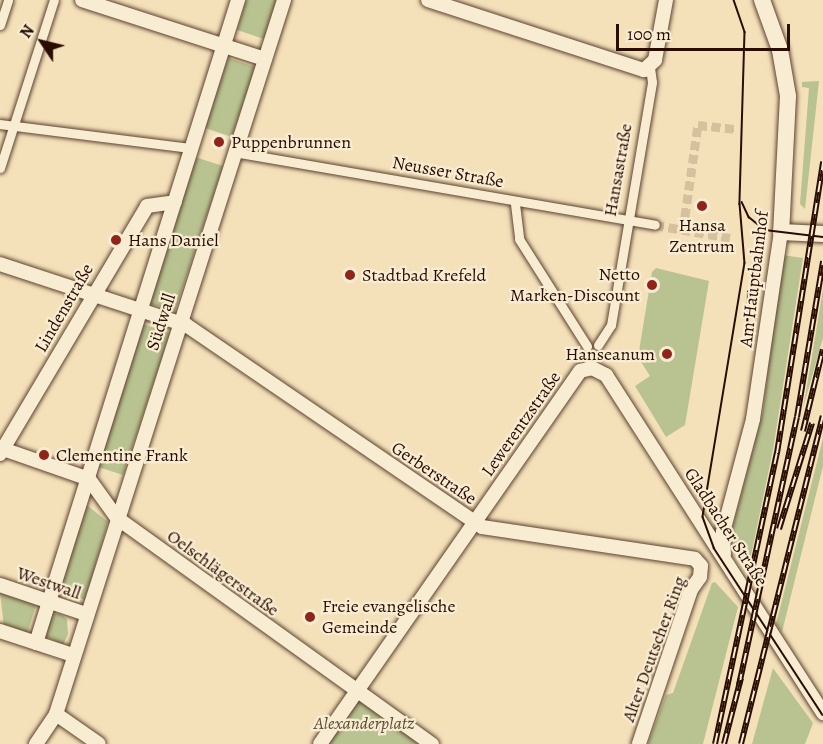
<!DOCTYPE html>
<meta charset="utf-8">
<style>
body{margin:0}
#map{position:relative;width:823px;height:744px;overflow:hidden;background:#f4e1ba;font-family:Alegreya,serif}
div>[style]{position:absolute}
.green>*{inset:0;background:#b9c391}
.pedestrian-tunnel>*{height:9px;margin-top:-4.5px;transform-origin:0;background:repeating-linear-gradient(90deg,#d6c19e 0 9px,transparent 0 13.5px)}
.roads{filter:drop-shadow(0 0 2px #5c422e) drop-shadow(0 0 2px #5c422e)}
.pedestrian>*{height:9px;margin:-4.5px;padding:0 4.5px;transform-origin:4.5px;border-radius:4.5px;background:#f8ecd2}
.minor>*{height:14px;margin:-7px;padding:0 7px;transform-origin:7px;border-radius:7px;background:#f8ecd2}
.tertiary>*{height:16px;margin:-8px;padding:0 8px;transform-origin:8px;border-radius:8px;background:#f8ecd2}
.tram>*{height:1.5px;margin:-0.75px;padding:0 0.75px;transform-origin:0.75px;border-radius:0.75px;background:#290d00}
.rail>*{height:6px;margin-top:-3px;transform-origin:0;background:repeating-linear-gradient(90deg,#f8ecd2 0 11px,#290d00 0 22px);box-sizing:border-box;border-block:2px solid #290d00}
.dots>*{width:16px;height:16px;translate:-50% -50%;box-sizing:border-box;border:3px solid #f8ecd2;border-radius:50%}
span{translate:-50% -50%;white-space:nowrap;text-align:center;line-height:1.15;-webkit-text-stroke:4.5px #f8ecd2;paint-order:stroke}
.poi-label{font-size:18px;color:#290d00}
.left{translate:0 -50%;text-align:left}
.right{translate:-100% -50%;text-align:right}
.street-label{font-size:18px;color:#290d00}
.park-label{font-size:18px;color:#5b4d33;font-style:italic}
.north{position:absolute;left:12px;top:12px;width:60px;height:60px;-webkit-text-stroke:4px #f8ecd2;paint-order:stroke;rotate:305deg;font-size:16px;font-weight:700;line-height:24px;text-align:center;color:#290d00}
.north::after{content:'';display:block;margin:auto;width:21px;height:27px;background:#290d00;clip-path:polygon(50% 0,100% 100%,50% 72%,0 100%)}
.scale{position:absolute;left:616px;top:24px;width:174px;height:27px;box-sizing:border-box;border:3px solid #290d00;border-top:0;padding-left:8px;font-size:18px;line-height:21px;white-space:nowrap;color:#290d00;-webkit-text-stroke:4px #f8ecd2;paint-order:stroke}
</style>
<div id="map">
<div class="green">
<div style="clip-path:polygon(246px 0,277px 0,264px 39px,237px 30px)"></div>
<div style="clip-path:polygon(228px 58px,255px 67px,232px 137px,205px 128px)"></div>
<div style="clip-path:polygon(819px 81px,805px 209px,800px 204px,809px 88px,802px 87px,802px 82px)"></div>
<div style="clip-path:polygon(195px 157px,223px 166px,175px 311px,148px 303px)"></div>
<div style="clip-path:polygon(782px 255px,803px 258px,773px 450px,748px 570px,729px 541px,763px 411px)"></div>
<div style="clip-path:polygon(656px 268px,709px 281px,685px 425px,666px 437px,635px 386px,650px 376px,638px 357px,652px 272px)"></div>
<div style="clip-path:polygon(823px 289px,823px 338px,803px 408px,810px 368px)"></div>
<div style="clip-path:polygon(143px 324px,170px 333px,123px 475px,95px 466px)"></div>
<div style="clip-path:polygon(823px 438px,823px 466px,782px 632px,776px 624px)"></div>
<div style="clip-path:polygon(84px 503px,108px 522px,85px 600px,57px 591px)"></div>
<div style="clip-path:polygon(715px 582px,738px 607px,703px 744px,648px 744px,666px 695px,673px 693px,712px 583px)"></div>
<div style="clip-path:polygon(0 593px,36px 605px,27px 634px,4px 627px)"></div>
<div style="clip-path:polygon(51px 614px,60px 614px,67px 619px,68px 634px,63px 645px,46px 636px)"></div>
<div style="clip-path:polygon(773px 668px,813px 723px,805px 744px,752px 744px)"></div>
<div style="clip-path:polygon(358px 695px,428px 744px,324px 744px)"></div>
</div>
<div class="pedestrian-tunnel">
<div style="left:655px;top:225px;width:76px;rotate:9.8deg"></div>
<div style="left:683px;top:230px;width:106px;rotate:-81.9deg"></div>
<div style="left:698px;top:125px;width:37px;rotate:6deg"></div>
</div>
<div class="roads">
<div class="pedestrian">
<div style="left:0;top:25px;width:26px;rotate:-72deg"></div>
<div style="left:0;top:124px;width:193px;rotate:7.2deg"></div>
<div style="left:234px;top:152px;width:427px;rotate:9.8deg"></div>
<div style="left:0;top:168px;width:176px;rotate:-72.2deg"></div>
<div style="left:515px;top:204px;width:35px;rotate:83deg"></div>
<div style="left:519px;top:239px;width:127px;rotate:57.6deg"></div>
<div style="left:598px;top:345px;width:24px;rotate:-57deg"></div>
<div style="left:611px;top:325px;width:246px;rotate:-80.4deg"></div>
<div style="left:652px;top:82px;width:14px;rotate:-98deg"></div>
</div>
<div class="minor">
<div style="left:82px;top:0;width:192px;rotate:17.9deg"></div>
<div style="left:428px;top:0;width:227px;rotate:18deg"></div>
<div style="left:644px;top:70px;width:15px;rotate:-42deg"></div>
<div style="left:655px;top:60px;width:61px;rotate:-79.6deg"></div>
<div style="left:0;top:264px;width:196px;rotate:18.2deg"></div>
<div style="left:186px;top:325px;width:358px;rotate:34.3deg"></div>
<div style="left:482px;top:527px;width:215px;rotate:8.5deg"></div>
<div style="left:695px;top:559px;width:9px;rotate:49deg"></div>
<div style="left:701px;top:566px;width:11px;rotate:95deg"></div>
<div style="left:700px;top:577px;width:16px;rotate:125deg"></div>
<div style="left:691px;top:590px;width:163px;rotate:108.7deg"></div>
<div style="left:0;top:448px;width:94px;rotate:19.2deg"></div>
<div style="left:89px;top:479px;width:48px;rotate:54.3deg"></div>
<div style="left:117px;top:518px;width:388px;rotate:35.7deg"></div>
<div style="left:0;top:454px;width:288px;rotate:-59.3deg"></div>
<div style="left:147px;top:206px;width:28px;rotate:-8deg"></div>
<div style="left:724px;top:554px;width:22px;rotate:-93deg"></div>
<div style="left:723px;top:532px;width:117px;rotate:-75.1deg"></div>
<div style="left:753px;top:419px;width:189px;rotate:-81.5deg"></div>
<div style="left:0;top:585px;width:91px;rotate:18.6deg"></div>
<div style="left:0;top:631px;width:77px;rotate:18.2deg"></div>
<div style="left:36px;top:643px;width:674px;rotate:-72.56deg"></div>
<div style="left:56px;top:714px;width:52px;rotate:34.9deg"></div>
<div style="left:36px;top:744px;width:36px;rotate:-56deg"></div>
<div style="left:56px;top:714px;width:750px;rotate:-72.29deg"></div>
<div style="left:320px;top:744px;width:455px;rotate:-55.1deg"></div>
<div style="left:580px;top:371px;width:12px;rotate:-14deg"></div>
<div style="left:592px;top:368px;width:16px;rotate:27deg"></div>
<div style="left:606px;top:375px;width:402px;rotate:57.3deg"></div>
</div>
<div class="tertiary">
<div style="left:762px;top:0;width:53px;rotate:70.2deg"></div>
<div style="left:780px;top:50px;width:47px;rotate:80.1deg"></div>
<div style="left:788px;top:96px;width:136px;rotate:92.9deg"></div>
<div style="left:781px;top:232px;width:42px;rotate:2.7deg"></div>
</div>
</div>
<div class="tram">
<div style="left:734px;top:0;width:34px;rotate:71deg"></div>
<div style="left:745px;top:32px;width:172px;rotate:91.7deg"></div>
<div style="left:740px;top:204px;width:59px;rotate:85.2deg"></div>
<div style="left:745px;top:263px;width:257px;rotate:99.4deg"></div>
<div style="left:703px;top:517px;width:33px;rotate:70deg"></div>
<div style="left:714px;top:548px;width:199px;rotate:56.9deg"></div>
<div style="left:742px;top:202px;width:17px;rotate:65deg"></div>
<div style="left:749px;top:217px;width:21px;rotate:39deg"></div>
<div style="left:765px;top:230px;width:58px;rotate:6.9deg"></div>
<div style="left:747px;top:336px;width:44px;rotate:-88.7deg"></div>
</div>
<div class="rail">
<div style="left:803px;top:431px;width:84px;rotate:-76.3deg"></div>
<div style="left:779px;top:529px;width:111px;rotate:-72.7deg"></div>
<div style="left:739px;top:685px;width:274px;rotate:-77.8deg"></div>
<div style="left:797px;top:417px;width:158px;rotate:-80.5deg"></div>
<div style="left:715px;top:744px;width:298px;rotate:-78deg"></div>
<div style="left:777px;top:453px;width:295px;rotate:-81deg"></div>
<div style="left:724px;top:744px;width:68px;rotate:-75.6deg"></div>
<div style="left:741px;top:744px;width:338px;rotate:-76deg"></div>
</div>
<div class="dots">
<div style="left:219px;top:142px;background:#8f2418"></div>
<div style="left:702px;top:206px;background:#8f2418"></div>
<div style="left:116px;top:240px;background:#8f2418"></div>
<div style="left:350px;top:275px;background:#8f2418"></div>
<div style="left:652px;top:285px;background:#8f2418"></div>
<div style="left:667px;top:354px;background:#8f2418"></div>
<div style="left:44px;top:455px;background:#8f2418"></div>
<div style="left:310px;top:617px;background:#8f2418"></div>
</div>
<div class="poi-label">
<span class="left" style="left:231px;top:142px">Puppenbrunnen</span>
<span style="left:702px;top:236px">Hansa<br>Zentrum</span>
<span class="left" style="left:128px;top:240px">Hans Daniel</span>
<span class="left" style="left:362px;top:275px">Stadtbad Krefeld</span>
<span class="right" style="left:640px;top:285px">Netto<br>Marken-Discount</span>
<span class="right" style="left:655px;top:354px">Hanseanum</span>
<span class="left" style="left:56px;top:455px">Clementine Frank</span>
<span class="left" style="left:322px;top:617px">Freie evangelische<br>Gemeinde</span>
</div>
<div class="street-label">
<span style="left:618px;top:170px;rotate:-80deg">Hansastraße</span>
<span style="left:448px;top:172px;rotate:10deg">Neusser Straße</span>
<span style="left:754px;top:279px;rotate:-83deg">Am Hauptbahnhof</span>
<span style="left:64px;top:308px;rotate:-60deg">Lindenstraße</span>
<span style="left:161px;top:322px;rotate:-72deg">Südwall</span>
<span style="left:521px;top:424px;rotate:-55deg">Lewerentzstraße</span>
<span style="left:434px;top:473px;rotate:34deg">Gerberstraße</span>
<span style="left:726px;top:527px;rotate:57deg">Gladbacher Straße</span>
<span style="left:223px;top:573px;rotate:36deg">Oelschlägerstraße</span>
<span style="left:49px;top:583px;rotate:19deg">Westwall</span>
<span style="left:654px;top:649px;rotate:-70deg">Alter Deutscher Ring</span>
</div>
<div class="park-label">
<span style="left:364px;top:723px">Alexanderplatz</span>
</div>
<div class="north">N</div>
<div class="scale">100 m</div>
</div>
